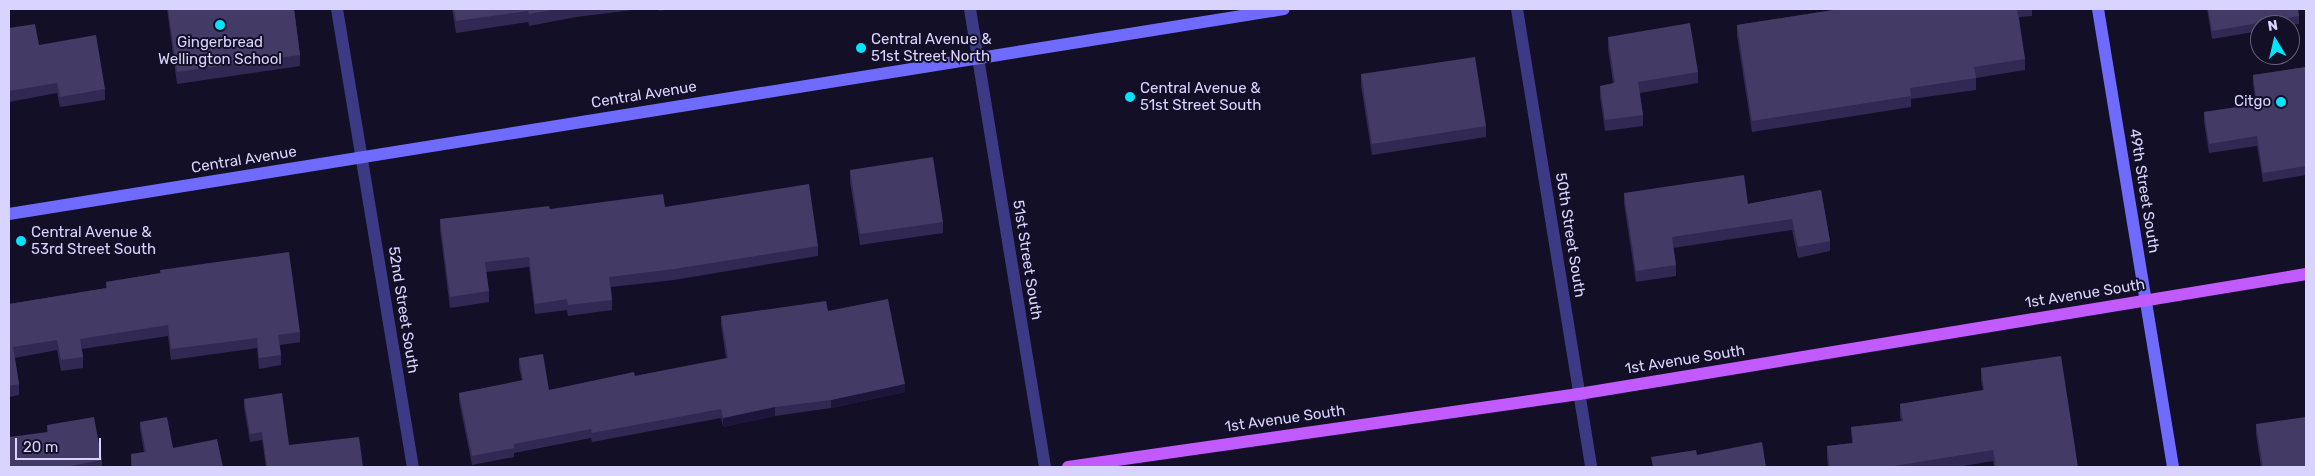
<!DOCTYPE html>
<style>
body{margin:0}
#map{position:relative;width:2315px;height:476px;overflow:hidden;background:#130f26;font-family:Rubik,sans-serif}
div>[style]{position:absolute}
.street>*{height:12px;margin:-6px;padding:0 6px;transform-origin:6px;border-radius:6px;background:#3d3a85}
.secondary>*{height:12px;margin:-6px;padding:0 6px;transform-origin:6px;border-radius:6px;background:#6f6bff}
.primary>*{height:12px;margin:-6px;padding:0 6px;transform-origin:6px;border-radius:6px;background:#c25bff}
.wall>*{inset:0;background:#312854}
.shaded-wall>*{inset:0;background:#1d163a}
.building>*{inset:0;background:#433a66}
.dots>*{width:14px;height:14px;translate:-50% -50%;box-sizing:border-box;border:2px solid #130f26;border-radius:50%}
span{translate:-50% -50%;white-space:nowrap;text-align:center;line-height:1.15;-webkit-text-stroke:4px #130f26;paint-order:stroke}
.poi-label{font-size:15px;color:#d9d4ff}
.left{translate:0 -50%;text-align:left}
.right{translate:-100% -50%;text-align:right}
.street-label{font-size:15px;color:#d9d4ff}
.frame{position:absolute;inset:0;border:10px solid #d9d4ff;pointer-events:none}
.north{position:absolute;left:2250px;top:15px;width:50px;height:50px;box-sizing:border-box;background:#130f26;border:1px solid #625e7d;border-radius:50%;rotate:351deg;font-size:14px;font-weight:700;line-height:20px;text-align:center;color:#d9d4ff}
.north::after{content:'';display:block;margin:auto;width:18px;height:22px;background:#00e5ff;clip-path:polygon(50% 0,100% 100%,50% 72%,0 100%)}
.scale{position:absolute;left:15px;top:438px;width:86px;height:22px;box-sizing:border-box;border:2px solid #d9d4ff;border-top:0;padding-left:6px;font-size:15px;line-height:18px;white-space:nowrap;color:#d9d4ff;-webkit-text-stroke:4px #130f26;paint-order:stroke}
</style>
<div id="map">
<div class="street">
<div style="left:337px;top:9px;width:464px;rotate:80.6deg"></div>
<div style="left:970px;top:9px;width:464px;rotate:80.7deg"></div>
<div style="left:1517px;top:9px;width:464px;rotate:80.8deg"></div>
</div>
<div class="secondary">
<div style="left:2098px;top:9px;width:464px;rotate:80.7deg"></div>
<div style="left:9px;top:214px;width:1291px;rotate:-9.13deg"></div>
</div>
<div class="primary">
<div style="left:1068px;top:467px;width:516px;rotate:-8.13deg"></div>
<div style="left:1579px;top:394px;width:737px;rotate:-9.37deg"></div>
</div>
<div class="wall">
<div style="clip-path:polygon(167px 9px,294px 9px,300px 55px,300px 66px,177px 84px)"></div>
<div style="clip-path:polygon(452px 9px,641px 9px,576px 17px,529px 26px,528px 22px,456px 33px)"></div>
<div style="clip-path:polygon(659px 9px,670px 9px,659px 11px)"></div>
<div style="clip-path:polygon(1839px 9px,2032px 9px,2032px 16px,2019px 17px,2025px 59px,2025px 70px,1976px 78px,1976px 90px,1911px 99px,1911px 107px,1752px 132px,1737px 36px,1737px 25px)"></div>
<div style="clip-path:polygon(2207px 9px,2298px 9px,2299px 16px,2299px 24px,2290px 25px,2260px 25px,2260px 31px,2212px 39px)"></div>
<div style="clip-path:polygon(9px 28px,39px 45px,105px 89px,105px 100px,60px 107px,57px 93px,9px 102px)"></div>
<div style="clip-path:polygon(1608px 37px,1698px 72px,1698px 83px,1640px 93px,1643px 115px,1643px 126px,1605px 131px,1600px 97px,1600px 86px,1613px 83px,1608px 48px)"></div>
<div style="clip-path:polygon(2306px 67px,2306px 175px,2263px 182px,2257px 146px,2209px 153px,2204px 122px,2204px 112px,2256px 104px,2253px 84px,2253px 75px)"></div>
<div style="clip-path:polygon(1361px 74px,1486px 126px,1486px 137px,1372px 155px,1361px 86px)"></div>
<div style="clip-path:polygon(850px 170px,943px 222px,943px 233px,860px 245px,850px 182px)"></div>
<div style="clip-path:polygon(1821px 190px,1830px 241px,1830px 251px,1798px 258px,1792px 230px,1673px 248px,1676px 265px,1676px 276px,1636px 282px,1624px 204px,1624px 193px,1748px 204px)"></div>
<div style="clip-path:polygon(665px 207px,818px 246px,818px 256px,674px 280px,611px 287px,612px 300px,612px 310px,568px 316px,567px 310px,535px 314px,529px 267px,486px 272px,489px 291px,489px 302px,450px 308px,440px 230px,440px 219px,550px 209px)"></div>
<div style="clip-path:polygon(160px 270px,300px 332px,300px 342px,280px 345px,281px 355px,281px 365px,259px 369px,257px 348px,171px 360px,168px 336px,82px 349px,83px 357px,83px 368px,61px 371px,57px 350px,15px 358px,19px 384px,19px 395px,9px 397px,9px 304px,106px 288px,106px 282px,160px 273px)"></div>
<div style="clip-path:polygon(828px 311px,905px 392px,831px 408px,775px 416px,723px 427px,721px 418px,592px 442px,591px 438px,514px 453px,514px 457px,472px 465px,459px 401px,459px 393px,522px 381px,519px 367px,519px 358px,549px 390px,635px 376px,726px 358px,721px 325px,721px 316px)"></div>
<div style="clip-path:polygon(1981px 368px,2078px 467px,1994px 467px,1993px 461px,1957px 467px,1828px 467px,1827px 458px,1827px 446px,1852px 443px,1851px 427px,1901px 421px,1900px 416px,1900px 404px,1983px 390px,1981px 380px)"></div>
<div style="clip-path:polygon(244px 399px,289px 445px,363px 467px,266px 467px,262px 440px,250px 442px,244px 407px)"></div>
<div style="clip-path:polygon(140px 422px,173px 448px,223px 467px,131px 467px,131px 454px,144px 452px,140px 429px)"></div>
<div style="clip-path:polygon(2256px 424px,2306px 467px,2261px 467px,2256px 434px)"></div>
<div style="clip-path:polygon(47px 425px,102px 460px,102px 467px,9px 467px,47px 432px)"></div>
</div>
<div class="shaded-wall">
<div style="clip-path:polygon(905px 384px,905px 392px,831px 408px,831px 400px)"></div>
<div style="clip-path:polygon(775px 407px,775px 416px,723px 427px,723px 418px)"></div>
</div>
<div class="building">
<div style="clip-path:polygon(168px 9px,294px 9px,300px 55px,177px 72px)"></div>
<div style="clip-path:polygon(454px 9px,557px 9px,529px 14px,528px 11px,456px 21px)"></div>
<div style="clip-path:polygon(1840px 9px,2017px 9px,2025px 59px,1974px 67px,1976px 78px,1910px 88px,1911px 96px,1752px 121px,1737px 25px)"></div>
<div style="clip-path:polygon(2208px 9px,2298px 9px,2299px 16px,2212px 31px)"></div>
<div style="clip-path:polygon(1690px 23px,1698px 72px,1638px 82px,1643px 115px,1605px 120px,1600px 86px,1615px 83px,1608px 37px)"></div>
<div style="clip-path:polygon(35px 24px,39px 45px,96px 35px,105px 89px,60px 97px,57px 83px,9px 91px,9px 28px)"></div>
<div style="clip-path:polygon(1475px 57px,1486px 126px,1372px 144px,1361px 74px)"></div>
<div style="clip-path:polygon(2306px 67px,2306px 166px,2263px 173px,2257px 136px,2209px 144px,2204px 112px,2257px 104px,2253px 75px)"></div>
<div style="clip-path:polygon(933px 157px,943px 222px,860px 234px,850px 170px)"></div>
<div style="clip-path:polygon(1744px 175px,1748px 204px,1821px 190px,1830px 241px,1798px 247px,1792px 219px,1672px 237px,1676px 265px,1636px 271px,1624px 193px)"></div>
<div style="clip-path:polygon(809px 184px,818px 246px,674px 269px,609px 277px,612px 300px,568px 305px,567px 299px,535px 304px,529px 257px,485px 262px,489px 291px,450px 297px,440px 219px,549px 206px,550px 209px,663px 194px,665px 207px)"></div>
<div style="clip-path:polygon(289px 252px,300px 332px,278px 335px,281px 355px,259px 358px,257px 338px,171px 349px,168px 325px,80px 339px,83px 357px,61px 360px,57px 340px,13px 347px,19px 384px,9px 386px,9px 304px,107px 288px,106px 282px,161px 273px,160px 270px)"></div>
<div style="clip-path:polygon(888px 299px,905px 384px,831px 400px,775px 407px,723px 418px,721px 409px,592px 433px,591px 429px,514px 444px,514px 448px,472px 456px,459px 393px,523px 380px,519px 358px,543px 354px,549px 390px,634px 372px,635px 376px,728px 358px,721px 316px,826px 301px,828px 311px)"></div>
<div style="clip-path:polygon(2061px 356px,2078px 467px,1996px 467px,1993px 450px,1888px 467px,1830px 467px,1827px 446px,1853px 443px,1851px 427px,1903px 421px,1900px 404px,1984px 390px,1981px 368px)"></div>
<div style="clip-path:polygon(282px 393px,289px 445px,359px 437px,363px 467px,267px 467px,262px 432px,250px 434px,244px 399px)"></div>
<div style="clip-path:polygon(94px 417px,102px 460px,66px 467px,9px 467px,9px 437px,48px 432px,47px 425px)"></div>
<div style="clip-path:polygon(167px 417px,173px 448px,217px 439px,223px 467px,132px 467px,131px 454px,146px 452px,140px 422px)"></div>
<div style="clip-path:polygon(2306px 417px,2306px 467px,2263px 467px,2256px 424px)"></div>
<div style="clip-path:polygon(1762px 442px,1766px 467px,1653px 467px,1651px 457px,1696px 450px,1697px 455px)"></div>
</div>
<div class="dots">
<div style="left:220px;top:25px;background:#00e5ff"></div>
<div style="left:861px;top:48px;background:#00e5ff"></div>
<div style="left:1130px;top:97px;background:#00e5ff"></div>
<div style="left:2281px;top:102px;background:#00e5ff"></div>
<div style="left:21px;top:241px;background:#00e5ff"></div>
</div>
<div class="poi-label">
<span class="left" style="left:871px;top:48px">Central Avenue &amp;<br>51st Street North</span>
<span style="left:220px;top:51px">Gingerbread<br>Wellington School</span>
<span class="left" style="left:1140px;top:97px">Central Avenue &amp;<br>51st Street South</span>
<span class="right" style="left:2271px;top:102px">Citgo</span>
<span class="left" style="left:31px;top:241px">Central Avenue &amp;<br>53rd Street South</span>
</div>
<div class="street-label">
<span style="left:644px;top:95px;rotate:-9deg">Central Avenue</span>
<span style="left:244px;top:160px;rotate:-9deg">Central Avenue</span>
<span style="left:2144px;top:191px;rotate:81deg">49th Street South</span>
<span style="left:1570px;top:235px;rotate:81deg">50th Street South</span>
<span style="left:1027px;top:260px;rotate:81deg">51st Street South</span>
<span style="left:2085px;top:294px;rotate:-9deg">1st Avenue South</span>
<span style="left:403px;top:310px;rotate:81deg">52nd Street South</span>
<span style="left:1685px;top:360px;rotate:-9deg">1st Avenue South</span>
<span style="left:1285px;top:419px;rotate:-8deg">1st Avenue South</span>
</div>
<div class="frame"></div>
<div class="north">N</div>
<div class="scale">20 m</div>
</div>
